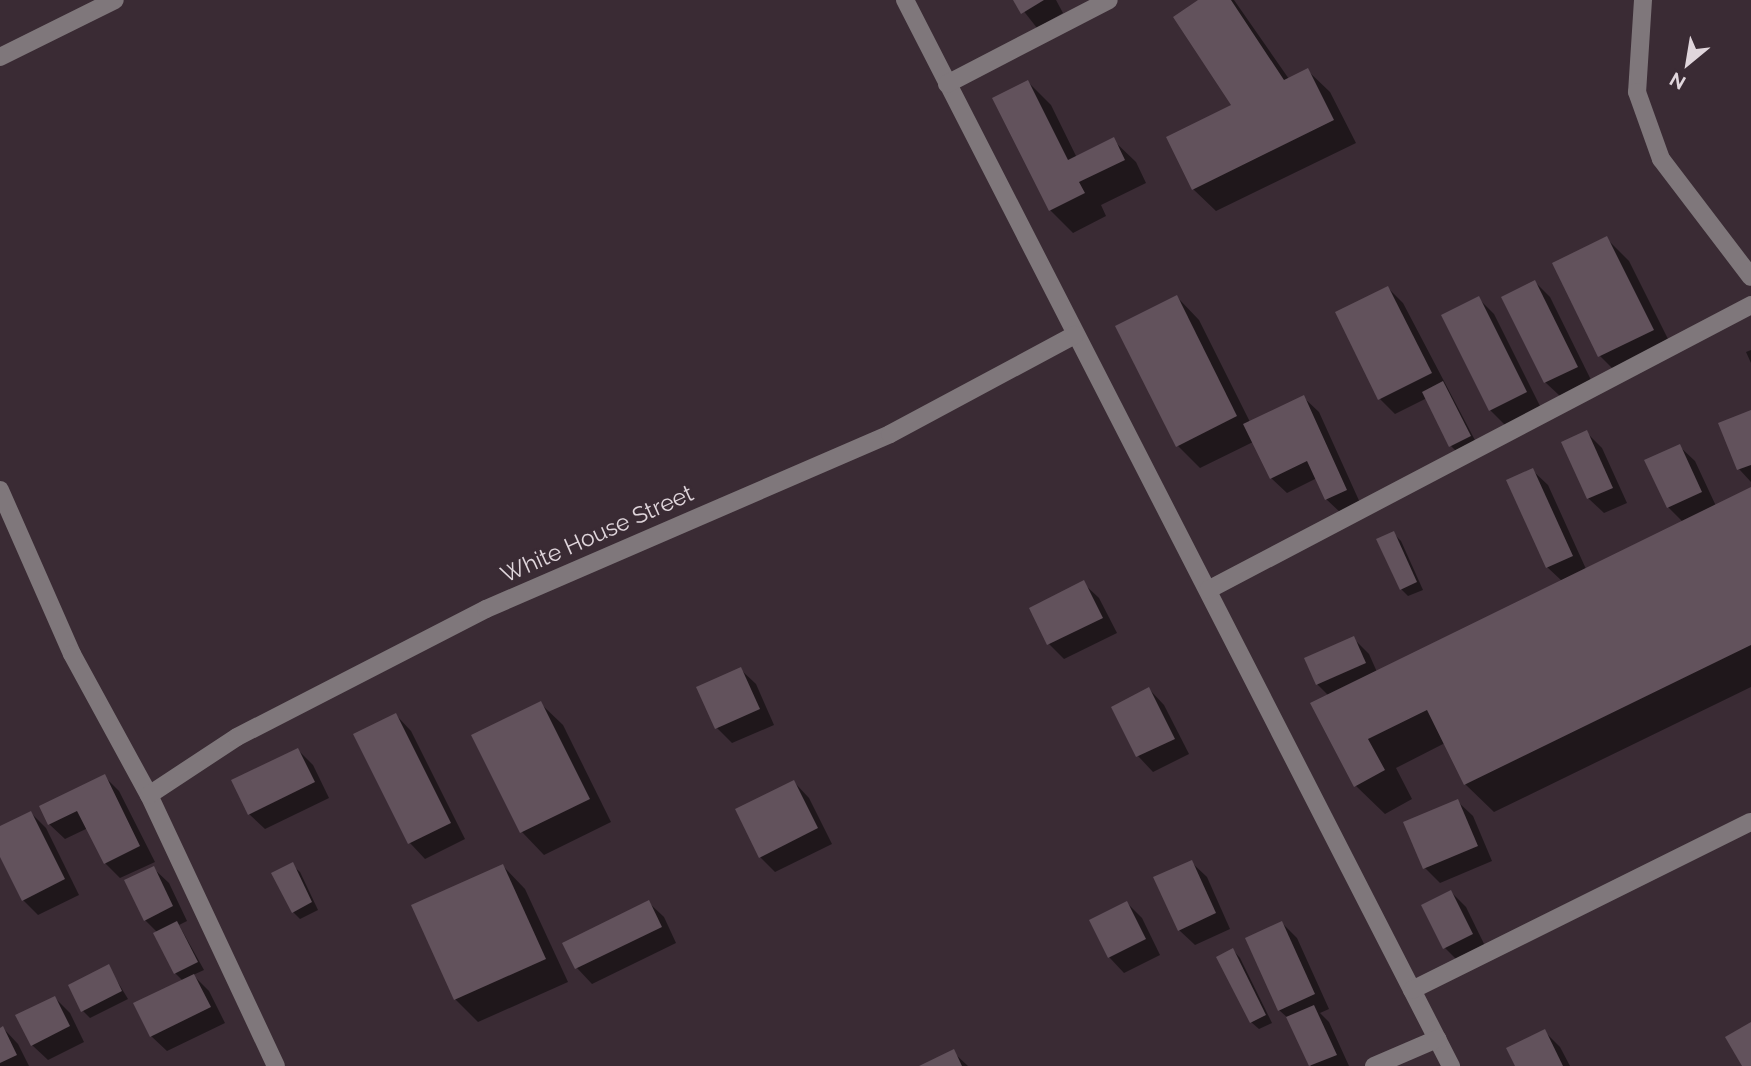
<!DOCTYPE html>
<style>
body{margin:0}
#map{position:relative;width:1751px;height:1066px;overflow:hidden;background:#3a2b34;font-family:Raleway,sans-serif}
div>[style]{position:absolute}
.shadow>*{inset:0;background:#0007}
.building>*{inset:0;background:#62525c}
.minor>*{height:18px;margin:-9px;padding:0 9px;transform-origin:9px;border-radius:9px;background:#7f777b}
span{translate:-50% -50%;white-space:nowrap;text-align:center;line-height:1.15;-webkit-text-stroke:5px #3a2b34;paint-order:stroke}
.street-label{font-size:23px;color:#e0d6dc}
.north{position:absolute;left:1653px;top:28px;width:70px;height:70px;-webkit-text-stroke:5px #3a2b34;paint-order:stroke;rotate:210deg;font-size:19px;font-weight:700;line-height:28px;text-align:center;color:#e0d6dc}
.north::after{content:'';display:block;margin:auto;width:24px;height:32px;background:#e0d6dc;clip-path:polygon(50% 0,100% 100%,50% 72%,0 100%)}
</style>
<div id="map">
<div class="shadow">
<div style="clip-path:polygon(1015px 0,1056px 0,1063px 13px,1037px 28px)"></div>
<div style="clip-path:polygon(1201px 0,1234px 0,1289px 79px,1307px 70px,1330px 92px,1356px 143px,1216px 211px,1193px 189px,1234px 106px)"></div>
<div style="clip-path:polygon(1028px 82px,1051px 105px,1077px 158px,1113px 140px,1136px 162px,1146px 183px,1101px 205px,1106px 216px,1073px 233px,1050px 210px)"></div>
<div style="clip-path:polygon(1606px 238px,1629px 261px,1675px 353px,1622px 378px,1600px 356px)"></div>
<div style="clip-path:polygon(1535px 282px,1550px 297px,1592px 382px,1561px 397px,1545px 382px)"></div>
<div style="clip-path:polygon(1388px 288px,1403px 303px,1477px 444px,1458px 453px,1451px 446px,1427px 398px,1395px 414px,1380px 399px)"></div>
<div style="clip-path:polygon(1177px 297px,1199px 320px,1250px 422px,1303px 397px,1319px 412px,1361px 505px,1342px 514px,1326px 499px,1317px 478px,1287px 493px,1271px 478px,1253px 442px,1200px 468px,1177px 445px)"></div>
<div style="clip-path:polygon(1479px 299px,1494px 314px,1541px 408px,1505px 425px,1490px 410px)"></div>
<div style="clip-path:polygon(1751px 350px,1751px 363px,1746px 352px)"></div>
<div style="clip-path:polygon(1751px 412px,1751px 482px,1739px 469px)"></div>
<div style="clip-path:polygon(1586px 432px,1602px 448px,1627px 503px,1604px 513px,1588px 498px)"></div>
<div style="clip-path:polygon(1679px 446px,1695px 461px,1716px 506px,1751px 489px,1751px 687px,1494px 812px,1465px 784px,1445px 743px,1396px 768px,1412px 799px,1385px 814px,1356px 786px,1328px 695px,1317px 684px,1353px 638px,1369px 654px,1377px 672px,1562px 581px,1547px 567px,1532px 470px,1548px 485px,1586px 569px,1683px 522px,1668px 507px)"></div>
<div style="clip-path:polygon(1394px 534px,1401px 541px,1423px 590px,1408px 596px,1401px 589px)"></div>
<div style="clip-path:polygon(1083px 583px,1099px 598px,1117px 633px,1064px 659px,1049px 644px)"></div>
<div style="clip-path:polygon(740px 669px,756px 684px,774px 725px,732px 743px,717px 728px)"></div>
<div style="clip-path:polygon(1149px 689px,1164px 705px,1189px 754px,1153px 772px,1138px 756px,1113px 707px)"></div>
<div style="clip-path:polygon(540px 703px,563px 725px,611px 822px,544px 855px,522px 832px)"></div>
<div style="clip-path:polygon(396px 715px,411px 731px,465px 839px,425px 859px,410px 843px,356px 735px)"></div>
<div style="clip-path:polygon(298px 750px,313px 765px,329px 798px,265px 829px,249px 814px)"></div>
<div style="clip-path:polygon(104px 776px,119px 791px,155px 862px,120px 878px,105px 863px,88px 828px,65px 839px,49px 824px)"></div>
<div style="clip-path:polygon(794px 782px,809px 798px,832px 844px,775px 872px,760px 857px)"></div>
<div style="clip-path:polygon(1457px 801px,1473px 816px,1492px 861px,1440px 883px,1425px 868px)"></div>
<div style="clip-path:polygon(31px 813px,46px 828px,79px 895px,38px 915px,23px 900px,0 853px,0 828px)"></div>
<div style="clip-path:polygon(1191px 862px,1207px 877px,1230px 929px,1195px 945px,1179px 930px)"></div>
<div style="clip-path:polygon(292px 865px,300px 872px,318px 910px,300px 919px,293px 912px)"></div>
<div style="clip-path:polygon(503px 866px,525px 889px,568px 982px,478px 1022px,455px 999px)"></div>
<div style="clip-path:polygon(153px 868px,169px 883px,187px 921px,179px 925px,204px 970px,193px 975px,209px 991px,225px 1023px,167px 1051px,151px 1036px,183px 981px,175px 973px,157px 932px,145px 920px)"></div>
<div style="clip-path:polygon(1451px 892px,1466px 907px,1487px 950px,1460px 963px,1445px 948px)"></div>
<div style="clip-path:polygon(648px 902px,664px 917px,676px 943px,592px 984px,577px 968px,564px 944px)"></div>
<div style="clip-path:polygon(1127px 903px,1142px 918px,1160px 955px,1124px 973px,1109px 957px)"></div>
<div style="clip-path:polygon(1282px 923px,1297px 938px,1329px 1009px,1320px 1013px,1329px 1022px,1349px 1066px,1311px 1066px,1290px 1020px,1279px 1010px)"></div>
<div style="clip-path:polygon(1233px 950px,1240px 958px,1272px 1023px,1259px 1029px,1251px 1022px)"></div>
<div style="clip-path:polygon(108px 966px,128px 999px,90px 1018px,83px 1011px)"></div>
<div style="clip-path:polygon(55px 998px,70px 1013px,84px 1042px,48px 1060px,32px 1045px)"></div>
<div style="clip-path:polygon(3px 1028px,18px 1044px,29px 1066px,0 1066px,0 1030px)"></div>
<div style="clip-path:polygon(1545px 1032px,1560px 1047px,1570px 1066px,1517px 1066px)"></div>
<div style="clip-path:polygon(953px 1052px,968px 1066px,923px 1066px)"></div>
</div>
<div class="building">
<div style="clip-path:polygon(1013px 0,1044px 0,1021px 14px)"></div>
<div style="clip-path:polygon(1198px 0,1231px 0,1284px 80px,1308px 68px,1334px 120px,1192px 190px,1166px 137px,1231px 105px,1173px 17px)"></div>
<div style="clip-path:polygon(1028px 80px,1068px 160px,1114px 137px,1125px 160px,1079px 182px,1085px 193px,1049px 211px,992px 98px)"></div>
<div style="clip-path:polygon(1607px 236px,1654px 330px,1598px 357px,1552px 263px)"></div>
<div style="clip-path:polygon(1535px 280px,1578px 367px,1544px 383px,1501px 297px)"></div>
<div style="clip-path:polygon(1388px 286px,1432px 373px,1378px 400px,1335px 312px)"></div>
<div style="clip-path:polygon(1177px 295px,1237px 416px,1176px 447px,1115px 326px)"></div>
<div style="clip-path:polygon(1479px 296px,1527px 392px,1489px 411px,1441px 315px)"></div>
<div style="clip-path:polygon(1443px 381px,1471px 436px,1449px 447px,1422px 392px)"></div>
<div style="clip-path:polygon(1304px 395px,1347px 490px,1325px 500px,1307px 461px,1270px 479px,1243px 424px)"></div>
<div style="clip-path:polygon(1751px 410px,1751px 465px,1737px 470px,1718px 423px)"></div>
<div style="clip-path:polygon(1587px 430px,1613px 488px,1587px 499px,1561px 442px)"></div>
<div style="clip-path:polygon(1680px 444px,1702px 492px,1667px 508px,1644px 460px)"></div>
<div style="clip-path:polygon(1533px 468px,1573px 556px,1546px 568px,1506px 480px)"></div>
<div style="clip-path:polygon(1751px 487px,1751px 645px,1464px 785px,1427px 710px,1368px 739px,1385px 770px,1354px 787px,1310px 703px)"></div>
<div style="clip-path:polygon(1394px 531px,1417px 582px,1400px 590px,1376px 539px)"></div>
<div style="clip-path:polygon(1084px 580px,1103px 618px,1047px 645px,1029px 608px)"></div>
<div style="clip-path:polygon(1354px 636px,1366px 663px,1316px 685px,1304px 658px)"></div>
<div style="clip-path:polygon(741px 667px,760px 709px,715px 729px,696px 687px)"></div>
<div style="clip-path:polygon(1149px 687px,1175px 739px,1136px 757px,1111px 707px)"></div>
<div style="clip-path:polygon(541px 701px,590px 799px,520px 833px,471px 735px)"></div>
<div style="clip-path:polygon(396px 713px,451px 823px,408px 844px,353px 734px)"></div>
<div style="clip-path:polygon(298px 748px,315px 782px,248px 815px,231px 780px)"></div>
<div style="clip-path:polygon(105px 774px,140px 846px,104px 864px,77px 811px,48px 825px,39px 806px)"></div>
<div style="clip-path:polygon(794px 780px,818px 828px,759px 858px,735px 809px)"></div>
<div style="clip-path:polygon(1458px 799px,1478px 846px,1423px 869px,1403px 822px)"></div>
<div style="clip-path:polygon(31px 811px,65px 879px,22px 901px,0 857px,0 826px)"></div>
<div style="clip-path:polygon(1192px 860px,1216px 913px,1178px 931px,1153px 877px)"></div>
<div style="clip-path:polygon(293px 862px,312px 902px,292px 913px,271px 873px)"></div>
<div style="clip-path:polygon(503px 864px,546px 959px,454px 1000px,411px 905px)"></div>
<div style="clip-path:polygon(154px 866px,173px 906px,144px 921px,124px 880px)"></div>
<div style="clip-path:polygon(1451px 890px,1473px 934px,1443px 949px,1421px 905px)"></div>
<div style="clip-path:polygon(649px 900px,662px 927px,575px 969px,562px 943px)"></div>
<div style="clip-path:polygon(1127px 901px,1146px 939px,1108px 958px,1089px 920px)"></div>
<div style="clip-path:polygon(177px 921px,198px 962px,174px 974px,153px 933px)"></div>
<div style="clip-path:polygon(1282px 921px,1315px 994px,1278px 1011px,1245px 938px)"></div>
<div style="clip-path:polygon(1233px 948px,1266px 1015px,1250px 1023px,1216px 957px)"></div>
<div style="clip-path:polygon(109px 964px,122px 991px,81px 1012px,68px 985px)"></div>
<div style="clip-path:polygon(194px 974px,211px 1007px,150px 1037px,133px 1003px)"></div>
<div style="clip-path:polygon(55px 996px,70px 1026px,31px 1046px,15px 1015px)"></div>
<div style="clip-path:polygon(1314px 1005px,1337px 1055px,1309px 1066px,1286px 1017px)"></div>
<div style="clip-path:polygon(1751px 1022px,1751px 1066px,1742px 1066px,1725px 1037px)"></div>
<div style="clip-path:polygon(3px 1026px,17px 1055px,0 1063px,0 1028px)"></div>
<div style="clip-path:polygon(1545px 1029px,1563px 1066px,1515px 1066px,1506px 1048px)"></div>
<div style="clip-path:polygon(954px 1049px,962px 1066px,919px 1066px)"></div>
</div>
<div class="minor">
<div style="left:905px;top:0;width:1198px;rotate:62.88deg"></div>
<div style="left:1643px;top:0;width:92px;rotate:93.7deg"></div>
<div style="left:1637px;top:92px;width:71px;rotate:70.3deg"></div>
<div style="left:1661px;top:159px;width:148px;rotate:52.7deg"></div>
<div style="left:0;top:57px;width:128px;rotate:-26.4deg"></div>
<div style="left:947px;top:84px;width:182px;rotate:-27.4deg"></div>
<div style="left:0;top:490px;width:179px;rotate:66.3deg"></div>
<div style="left:72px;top:654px;width:161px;rotate:61.4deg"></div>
<div style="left:149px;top:795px;width:299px;rotate:64.9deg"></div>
<div style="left:1208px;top:590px;width:613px;rotate:-27.69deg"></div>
<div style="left:149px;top:795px;width:105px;rotate:-33.4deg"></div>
<div style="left:237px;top:737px;width:280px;rotate:-27.2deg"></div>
<div style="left:486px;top:609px;width:440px;rotate:-23.4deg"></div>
<div style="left:890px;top:434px;width:210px;rotate:-28.2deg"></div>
<div style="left:1412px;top:990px;width:378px;rotate:-26.4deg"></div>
<div style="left:1374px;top:1066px;width:69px;rotate:-23.2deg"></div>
</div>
<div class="street-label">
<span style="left:597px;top:534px;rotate:-24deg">White House Street</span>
</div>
<div class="north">N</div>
</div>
